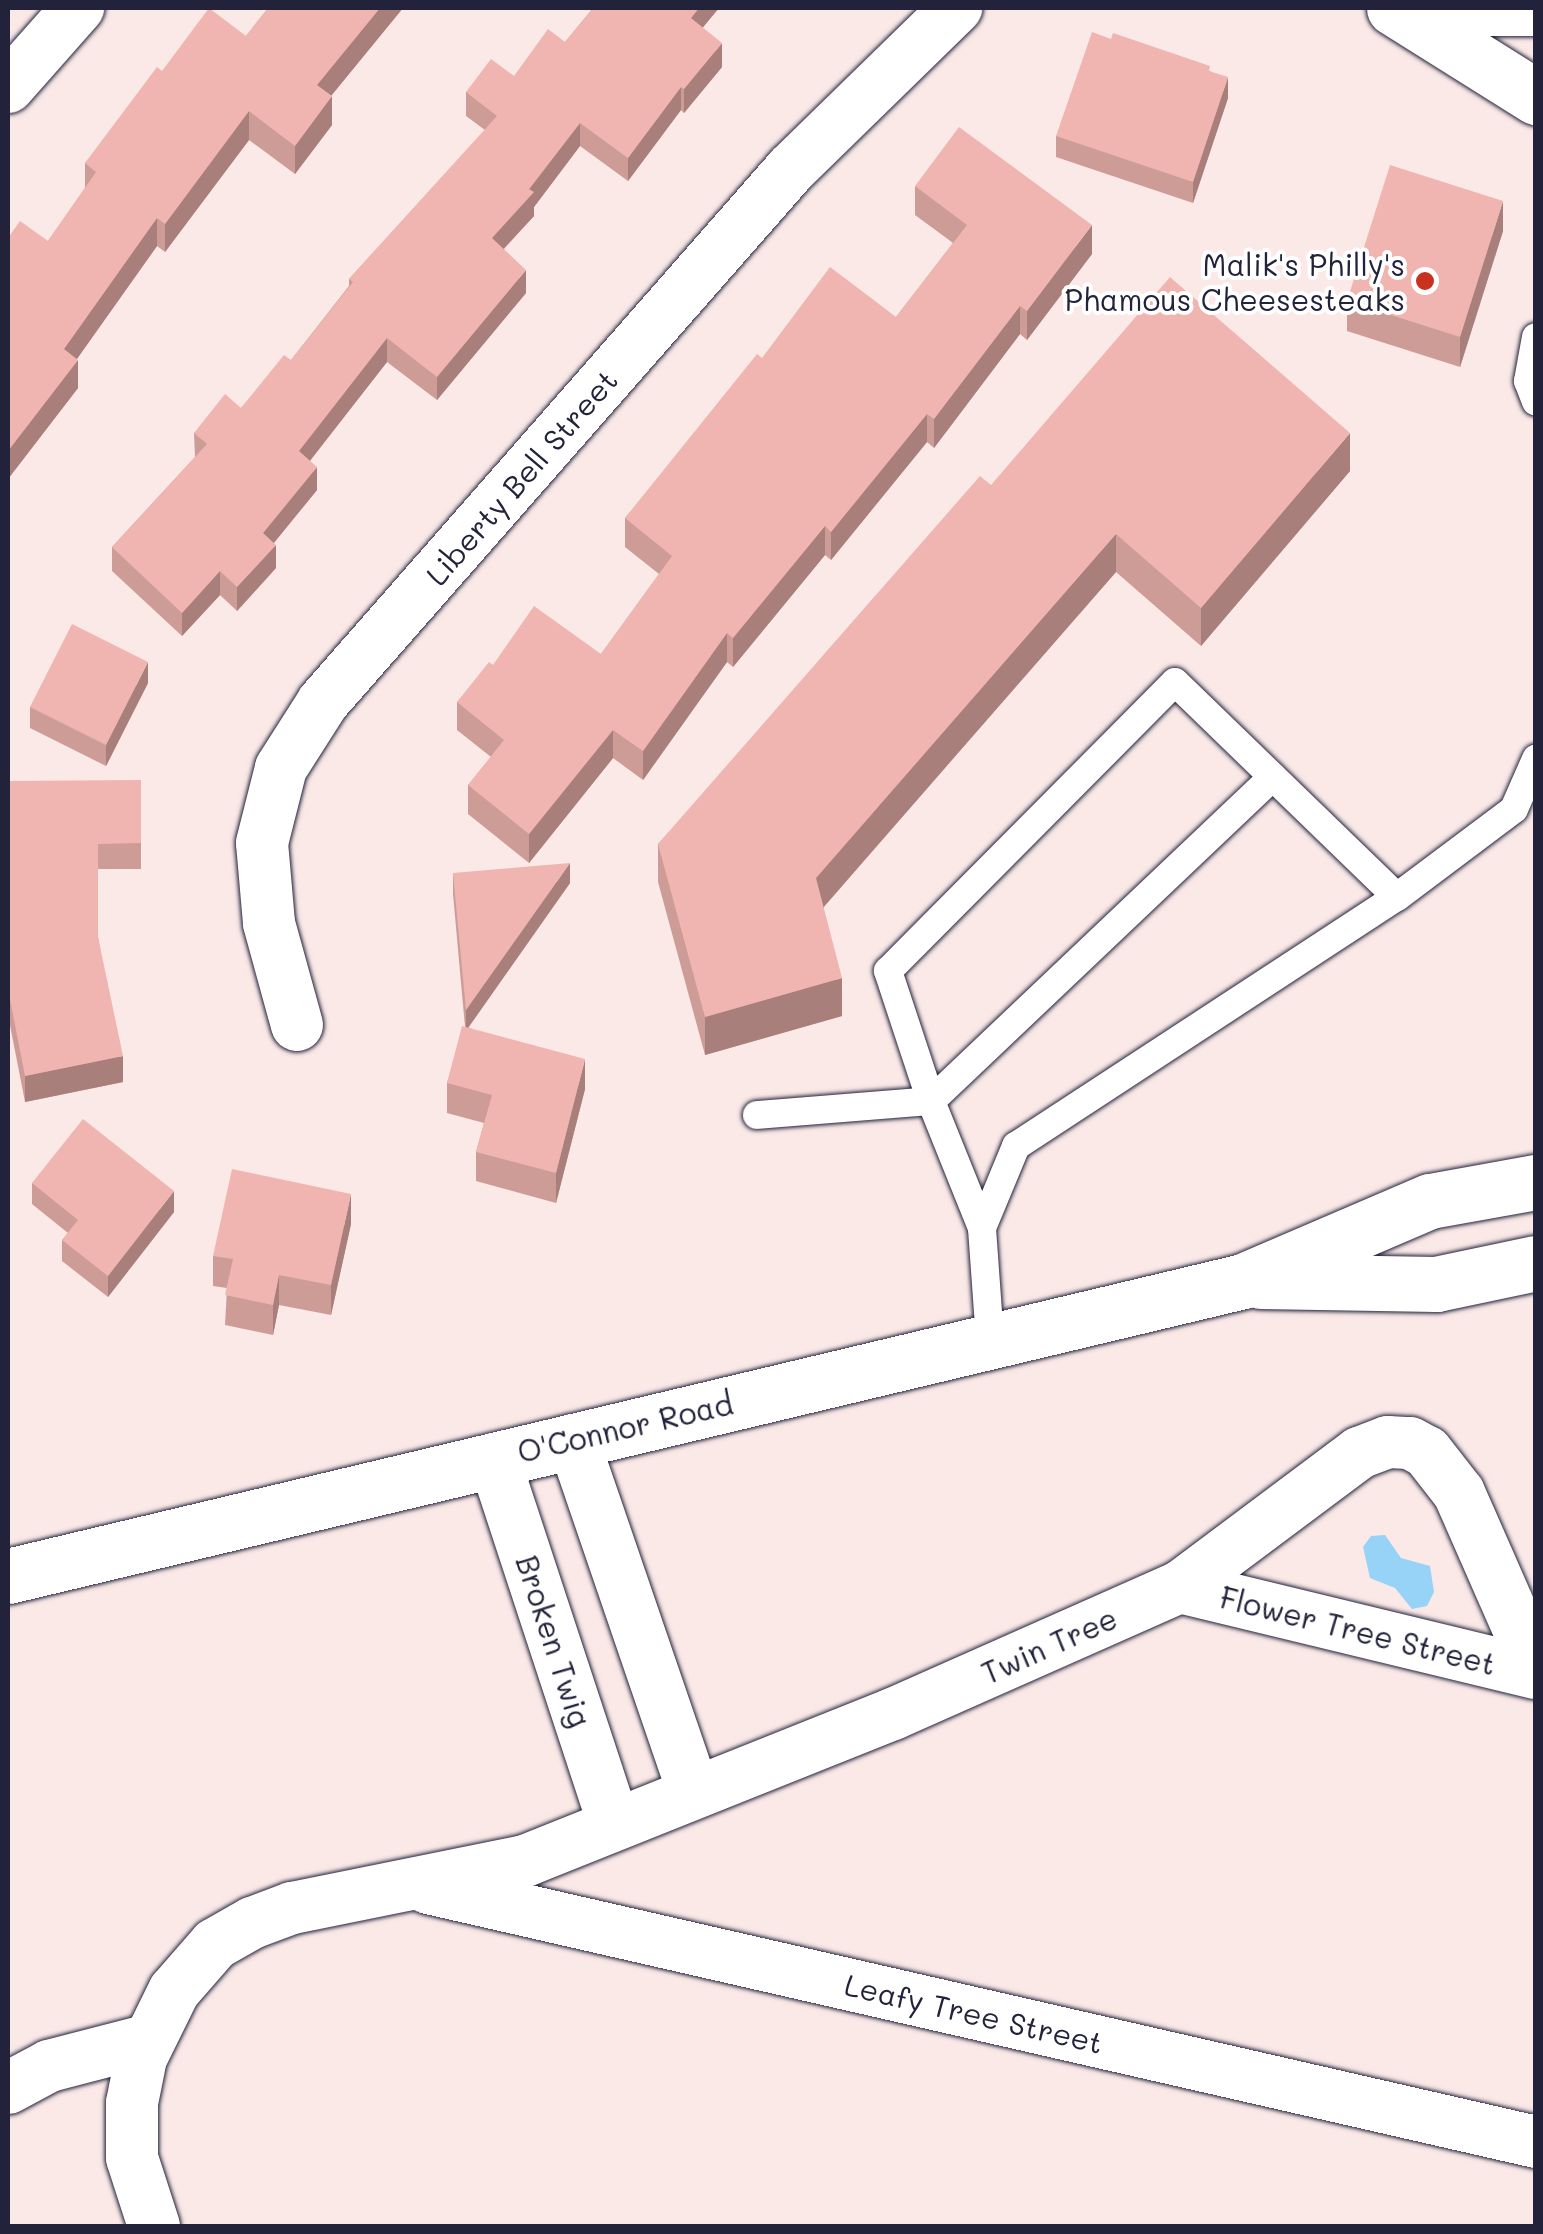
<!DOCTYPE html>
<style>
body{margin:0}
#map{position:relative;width:1543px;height:2234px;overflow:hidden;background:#fae9e7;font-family:Mali,sans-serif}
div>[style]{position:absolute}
.water>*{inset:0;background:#96d3f7}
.roads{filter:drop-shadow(0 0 2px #22223b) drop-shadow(0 0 2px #22223b)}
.lane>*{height:28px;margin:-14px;padding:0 14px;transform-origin:14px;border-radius:14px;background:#fff}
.street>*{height:52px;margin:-26px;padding:0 26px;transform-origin:26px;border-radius:26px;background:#fff}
.secondary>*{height:55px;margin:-27.5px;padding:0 27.5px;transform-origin:27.5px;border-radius:27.5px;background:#fff}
.wall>*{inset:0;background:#ce9c97}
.shaded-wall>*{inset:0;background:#a87f7b}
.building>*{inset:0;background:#f0b5b0}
.dots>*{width:28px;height:28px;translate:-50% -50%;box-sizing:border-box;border:5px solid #fff;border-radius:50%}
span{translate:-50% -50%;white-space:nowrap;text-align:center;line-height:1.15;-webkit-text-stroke:8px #fff;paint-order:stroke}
.poi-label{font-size:30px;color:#22223b}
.right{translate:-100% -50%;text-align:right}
.street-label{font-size:30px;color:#22223b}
.frame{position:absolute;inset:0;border:10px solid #22223b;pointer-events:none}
</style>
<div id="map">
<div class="water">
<div style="clip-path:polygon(1385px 1535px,1401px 1558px,1430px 1566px,1434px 1592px,1427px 1606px,1412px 1609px,1395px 1588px,1370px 1578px,1363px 1547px,1371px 1536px)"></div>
</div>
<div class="roads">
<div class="lane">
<div style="left:1536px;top:337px;width:45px;rotate:100.3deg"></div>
<div style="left:1528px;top:381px;width:22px;rotate:69deg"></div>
<div style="left:757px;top:1115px;width:175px;rotate:-4.6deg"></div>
<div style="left:931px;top:1101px;width:137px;rotate:-108.3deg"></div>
<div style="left:888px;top:971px;width:407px;rotate:-45.2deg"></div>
<div style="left:1175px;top:682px;width:309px;rotate:44.1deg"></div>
<div style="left:982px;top:1228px;width:137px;rotate:-111.9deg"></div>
<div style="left:931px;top:1101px;width:471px;rotate:-43.5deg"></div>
<div style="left:990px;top:1340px;width:112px;rotate:-94.1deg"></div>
<div style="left:982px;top:1228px;width:89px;rotate:-67.5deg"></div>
<div style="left:1016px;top:1146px;width:455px;rotate:-33.2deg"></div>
<div style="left:1397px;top:897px;width:146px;rotate:-36.9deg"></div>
<div style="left:1514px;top:809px;width:55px;rotate:-66.3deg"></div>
</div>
<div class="street">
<div style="left:8px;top:87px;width:106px;rotate:-48.5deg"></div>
<div style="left:297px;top:1025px;width:106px;rotate:-105.4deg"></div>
<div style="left:269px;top:923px;width:80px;rotate:-95deg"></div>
<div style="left:262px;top:843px;width:77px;rotate:-75.8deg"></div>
<div style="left:281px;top:768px;width:78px;rotate:-57.5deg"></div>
<div style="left:323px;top:702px;width:709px;rotate:-48.72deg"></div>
<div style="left:791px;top:169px;width:231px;rotate:-44.3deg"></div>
<div style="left:573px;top:1440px;width:371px;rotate:71.1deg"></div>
<div style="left:494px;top:1459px;width:384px;rotate:71.8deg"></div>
<div style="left:1180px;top:1587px;width:366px;rotate:13.6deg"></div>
<div style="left:428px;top:1888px;width:1137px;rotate:12.91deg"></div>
<div style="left:8px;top:2088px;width:47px;rotate:-28.2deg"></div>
<div style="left:49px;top:2066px;width:103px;rotate:-14.6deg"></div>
<div style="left:154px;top:2226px;width:71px;rotate:-107.9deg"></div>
<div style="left:132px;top:2158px;width:55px;rotate:-90deg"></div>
<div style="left:132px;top:2103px;width:46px;rotate:-78.7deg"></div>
<div style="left:141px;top:2058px;width:75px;rotate:-63.8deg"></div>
<div style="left:174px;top:1991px;width:62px;rotate:-48.9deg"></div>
<div style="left:215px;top:1944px;width:43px;rotate:-29.6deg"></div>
<div style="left:252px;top:1923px;width:43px;rotate:-20.6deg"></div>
<div style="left:292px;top:1908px;width:238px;rotate:-11.4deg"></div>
<div style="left:525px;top:1861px;width:396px;rotate:-21.8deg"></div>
<div style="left:893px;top:1714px;width:314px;rotate:-23.9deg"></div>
<div style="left:1180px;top:1587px;width:224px;rotate:-36.8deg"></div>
<div style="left:1359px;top:1453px;width:31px;rotate:-21deg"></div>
<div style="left:1388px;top:1442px;width:22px;rotate:3deg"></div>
<div style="left:1410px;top:1443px;width:19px;rotate:28deg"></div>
<div style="left:1427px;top:1452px;width:52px;rotate:52deg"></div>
<div style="left:1459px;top:1493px;width:191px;rotate:66.3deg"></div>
</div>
<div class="secondary">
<div style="left:1394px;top:8px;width:168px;rotate:32.1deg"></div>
<div style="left:1417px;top:8px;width:119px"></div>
<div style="left:1261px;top:1281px;width:175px;rotate:1deg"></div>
<div style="left:1436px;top:1284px;width:102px;rotate:-11.9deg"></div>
<div style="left:8px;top:1576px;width:1270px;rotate:-13.43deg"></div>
<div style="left:1243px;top:1281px;width:203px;rotate:-23.2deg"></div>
<div style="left:1430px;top:1201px;width:108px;rotate:-10.2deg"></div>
</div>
</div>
<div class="wall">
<div style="clip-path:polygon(268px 8px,403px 8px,331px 96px,332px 125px,295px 174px,249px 140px,165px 252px,157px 246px,77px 359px,78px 388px,8px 479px,8px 238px,48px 241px,85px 188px,85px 163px,162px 71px,246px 36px)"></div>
<div style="clip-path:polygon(593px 8px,719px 8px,702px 27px,722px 67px,684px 113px,681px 110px,628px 181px,580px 146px,534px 207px,534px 216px,504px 249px,526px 293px,437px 400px,387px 362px,310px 460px,317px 490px,274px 543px,276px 568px,237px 611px,220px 595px,182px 636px,112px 571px,112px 547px,195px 457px,194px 433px,241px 408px,291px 360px,349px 286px,349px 279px,485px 130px,466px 116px,466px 92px,514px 76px,565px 42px)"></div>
<div style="clip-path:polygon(1210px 71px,1228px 98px,1193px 203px,1056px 157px,1056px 136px)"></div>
<div style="clip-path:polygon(915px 186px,1092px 254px,1027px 340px,1020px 334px,934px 448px,927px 442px,831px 560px,825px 555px,733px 667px,727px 662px,643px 780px,613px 758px,529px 863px,468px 814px,468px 785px,491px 757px,457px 730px,457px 702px,493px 665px,601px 654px,659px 574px,625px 547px,625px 518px,762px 358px,896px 317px,953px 243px,915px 215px)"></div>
<div style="clip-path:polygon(1503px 231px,1460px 367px,1347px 331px,1347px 301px)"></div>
<div style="clip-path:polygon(1350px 471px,1201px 646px,1116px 572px,823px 907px,842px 1016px,705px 1055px,658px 882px,658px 844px,991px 485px)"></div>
<div style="clip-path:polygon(148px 683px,106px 766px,30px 728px,30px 707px)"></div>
<div style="clip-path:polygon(141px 780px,141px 869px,98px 869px,98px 937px,123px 1082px,25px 1102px,8px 1015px,8px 858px)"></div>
<div style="clip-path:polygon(453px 873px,570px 883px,468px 1027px,585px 1089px,556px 1203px,476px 1181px,476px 1152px,484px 1123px,447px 1113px,447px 1083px,465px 1027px,453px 894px)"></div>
<div style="clip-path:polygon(32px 1183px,174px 1212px,108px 1297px,62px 1261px,62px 1240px,68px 1233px,32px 1204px)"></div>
<div style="clip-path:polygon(351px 1224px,331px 1315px,279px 1305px,273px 1335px,225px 1325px,227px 1288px,213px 1286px,213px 1256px)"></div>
</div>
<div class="shaded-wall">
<div style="clip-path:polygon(380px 8px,403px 8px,317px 113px,317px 85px)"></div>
<div style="clip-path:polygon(699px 8px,719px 8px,691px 42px,691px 18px)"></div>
<div style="clip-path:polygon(722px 43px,722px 67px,684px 113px,684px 89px)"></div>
<div style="clip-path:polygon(1228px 77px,1228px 98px,1193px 203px,1193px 182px)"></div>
<div style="clip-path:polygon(681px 87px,681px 110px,628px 181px,628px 158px)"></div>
<div style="clip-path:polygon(332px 96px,332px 125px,295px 174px,295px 146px)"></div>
<div style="clip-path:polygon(249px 111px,249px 140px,165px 252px,165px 224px)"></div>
<div style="clip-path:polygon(580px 123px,580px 146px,534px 207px,534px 216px,492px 261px,492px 238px)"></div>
<div style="clip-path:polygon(1503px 201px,1503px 231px,1460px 367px,1460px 337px)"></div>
<div style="clip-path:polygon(157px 218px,157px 246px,64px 377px,64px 349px)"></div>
<div style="clip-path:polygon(1092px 225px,1092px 254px,1027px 340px,1027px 311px)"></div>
<div style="clip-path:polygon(526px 270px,526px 293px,437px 400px,437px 377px)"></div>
<div style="clip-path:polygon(1020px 306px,1020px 334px,934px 448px,934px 419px)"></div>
<div style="clip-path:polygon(387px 338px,387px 362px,299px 475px,299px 451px)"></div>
<div style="clip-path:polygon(78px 360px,78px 388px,8px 479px,8px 451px)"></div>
<div style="clip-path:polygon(927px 414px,927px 442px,831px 560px,831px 532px)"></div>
<div style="clip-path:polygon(1350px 433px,1350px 471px,1201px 646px,1201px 608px)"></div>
<div style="clip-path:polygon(317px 467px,317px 490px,263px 556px,263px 533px)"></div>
<div style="clip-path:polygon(825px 526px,825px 555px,733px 667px,733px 638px)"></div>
<div style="clip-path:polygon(1116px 534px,1116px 572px,816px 916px,816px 878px)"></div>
<div style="clip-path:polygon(276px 545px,276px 568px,237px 611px,237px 587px)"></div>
<div style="clip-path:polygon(220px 571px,220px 595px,182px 636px,182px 613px)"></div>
<div style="clip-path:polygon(727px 633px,727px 662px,643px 780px,643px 751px)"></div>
<div style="clip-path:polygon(148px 662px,148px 683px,106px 766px,106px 745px)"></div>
<div style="clip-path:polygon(613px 730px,613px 758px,529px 863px,529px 834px)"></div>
<div style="clip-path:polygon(570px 863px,570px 883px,466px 1031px,466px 1010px)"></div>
<div style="clip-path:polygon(842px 978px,842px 1016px,705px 1055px,705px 1017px)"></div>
<div style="clip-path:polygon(123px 1056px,123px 1082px,25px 1102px,25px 1076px)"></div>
<div style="clip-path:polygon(585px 1059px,585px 1089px,556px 1203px,556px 1173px)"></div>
<div style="clip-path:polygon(174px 1191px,174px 1212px,108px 1297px,108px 1276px)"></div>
<div style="clip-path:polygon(351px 1194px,351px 1224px,331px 1315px,331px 1285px)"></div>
<div style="clip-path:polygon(279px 1275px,279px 1305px,273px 1335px,273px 1305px)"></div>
</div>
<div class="building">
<div style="clip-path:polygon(209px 8px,246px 36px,268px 8px,380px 8px,317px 85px,332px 96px,295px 146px,249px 111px,165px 224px,157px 218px,64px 349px,78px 360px,8px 451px,8px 238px,20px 221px,48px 241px,96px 172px,85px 163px,157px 67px,162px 71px)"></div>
<div style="clip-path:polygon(593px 8px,699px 8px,691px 18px,722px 43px,684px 89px,681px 87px,628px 158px,580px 123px,529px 189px,534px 192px,492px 238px,526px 270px,437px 377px,387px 338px,299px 451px,317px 467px,263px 533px,276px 545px,237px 587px,220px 571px,182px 613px,112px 547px,207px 444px,194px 433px,225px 394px,241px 408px,284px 355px,291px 360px,353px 282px,349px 279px,497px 116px,466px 92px,491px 59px,514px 76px,548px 29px,565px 42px)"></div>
<div style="clip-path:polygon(1092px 32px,1111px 39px,1113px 33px,1210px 66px,1209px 71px,1228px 77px,1193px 182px,1056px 136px)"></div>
<div style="clip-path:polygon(959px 127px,1092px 225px,1027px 311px,1020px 306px,934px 419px,927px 414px,831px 532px,825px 526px,733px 638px,727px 633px,643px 751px,613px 730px,529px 834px,468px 785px,504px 740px,457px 702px,489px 662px,493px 665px,534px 606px,601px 654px,672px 556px,625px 518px,757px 354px,762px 358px,830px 267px,896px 317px,967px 225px,915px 186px)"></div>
<div style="clip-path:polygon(1390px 165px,1503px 201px,1460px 337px,1347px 301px)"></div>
<div style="clip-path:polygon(1170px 277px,1350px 433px,1201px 608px,1116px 534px,816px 878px,842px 978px,705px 1017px,658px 844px,980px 476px,991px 485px)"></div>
<div style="clip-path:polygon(72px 624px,148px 662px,106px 745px,30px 707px)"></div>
<div style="clip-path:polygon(141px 780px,141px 843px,98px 844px,98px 937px,123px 1056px,25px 1076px,8px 989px,8px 858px,10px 858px,9px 781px)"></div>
<div style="clip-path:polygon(570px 863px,466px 1010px,453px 873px)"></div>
<div style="clip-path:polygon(462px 1026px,585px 1059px,556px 1173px,476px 1152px,492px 1095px,447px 1083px)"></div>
<div style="clip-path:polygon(83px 1119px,174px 1191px,108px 1276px,62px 1240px,78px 1220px,32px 1183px)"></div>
<div style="clip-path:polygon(232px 1169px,351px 1194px,331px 1285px,279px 1275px,273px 1305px,225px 1295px,233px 1259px,213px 1256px)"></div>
</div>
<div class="dots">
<div style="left:1425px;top:281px;background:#c8321e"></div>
</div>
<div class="poi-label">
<span class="right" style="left:1405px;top:281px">Malik's Philly's<br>Phamous Cheesesteaks</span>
</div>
<div class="street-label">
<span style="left:521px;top:477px;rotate:-49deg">Liberty Bell Street</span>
<span style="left:625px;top:1427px;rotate:-13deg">O'Connor Road</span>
<span style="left:1358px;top:1630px;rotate:14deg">Flower Tree Street</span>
<span style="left:554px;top:1641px;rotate:72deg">Broken Twig</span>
<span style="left:1049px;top:1645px;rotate:-24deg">Twin Tree</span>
<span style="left:974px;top:2013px;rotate:13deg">Leafy Tree Street</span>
</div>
<div class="frame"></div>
</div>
